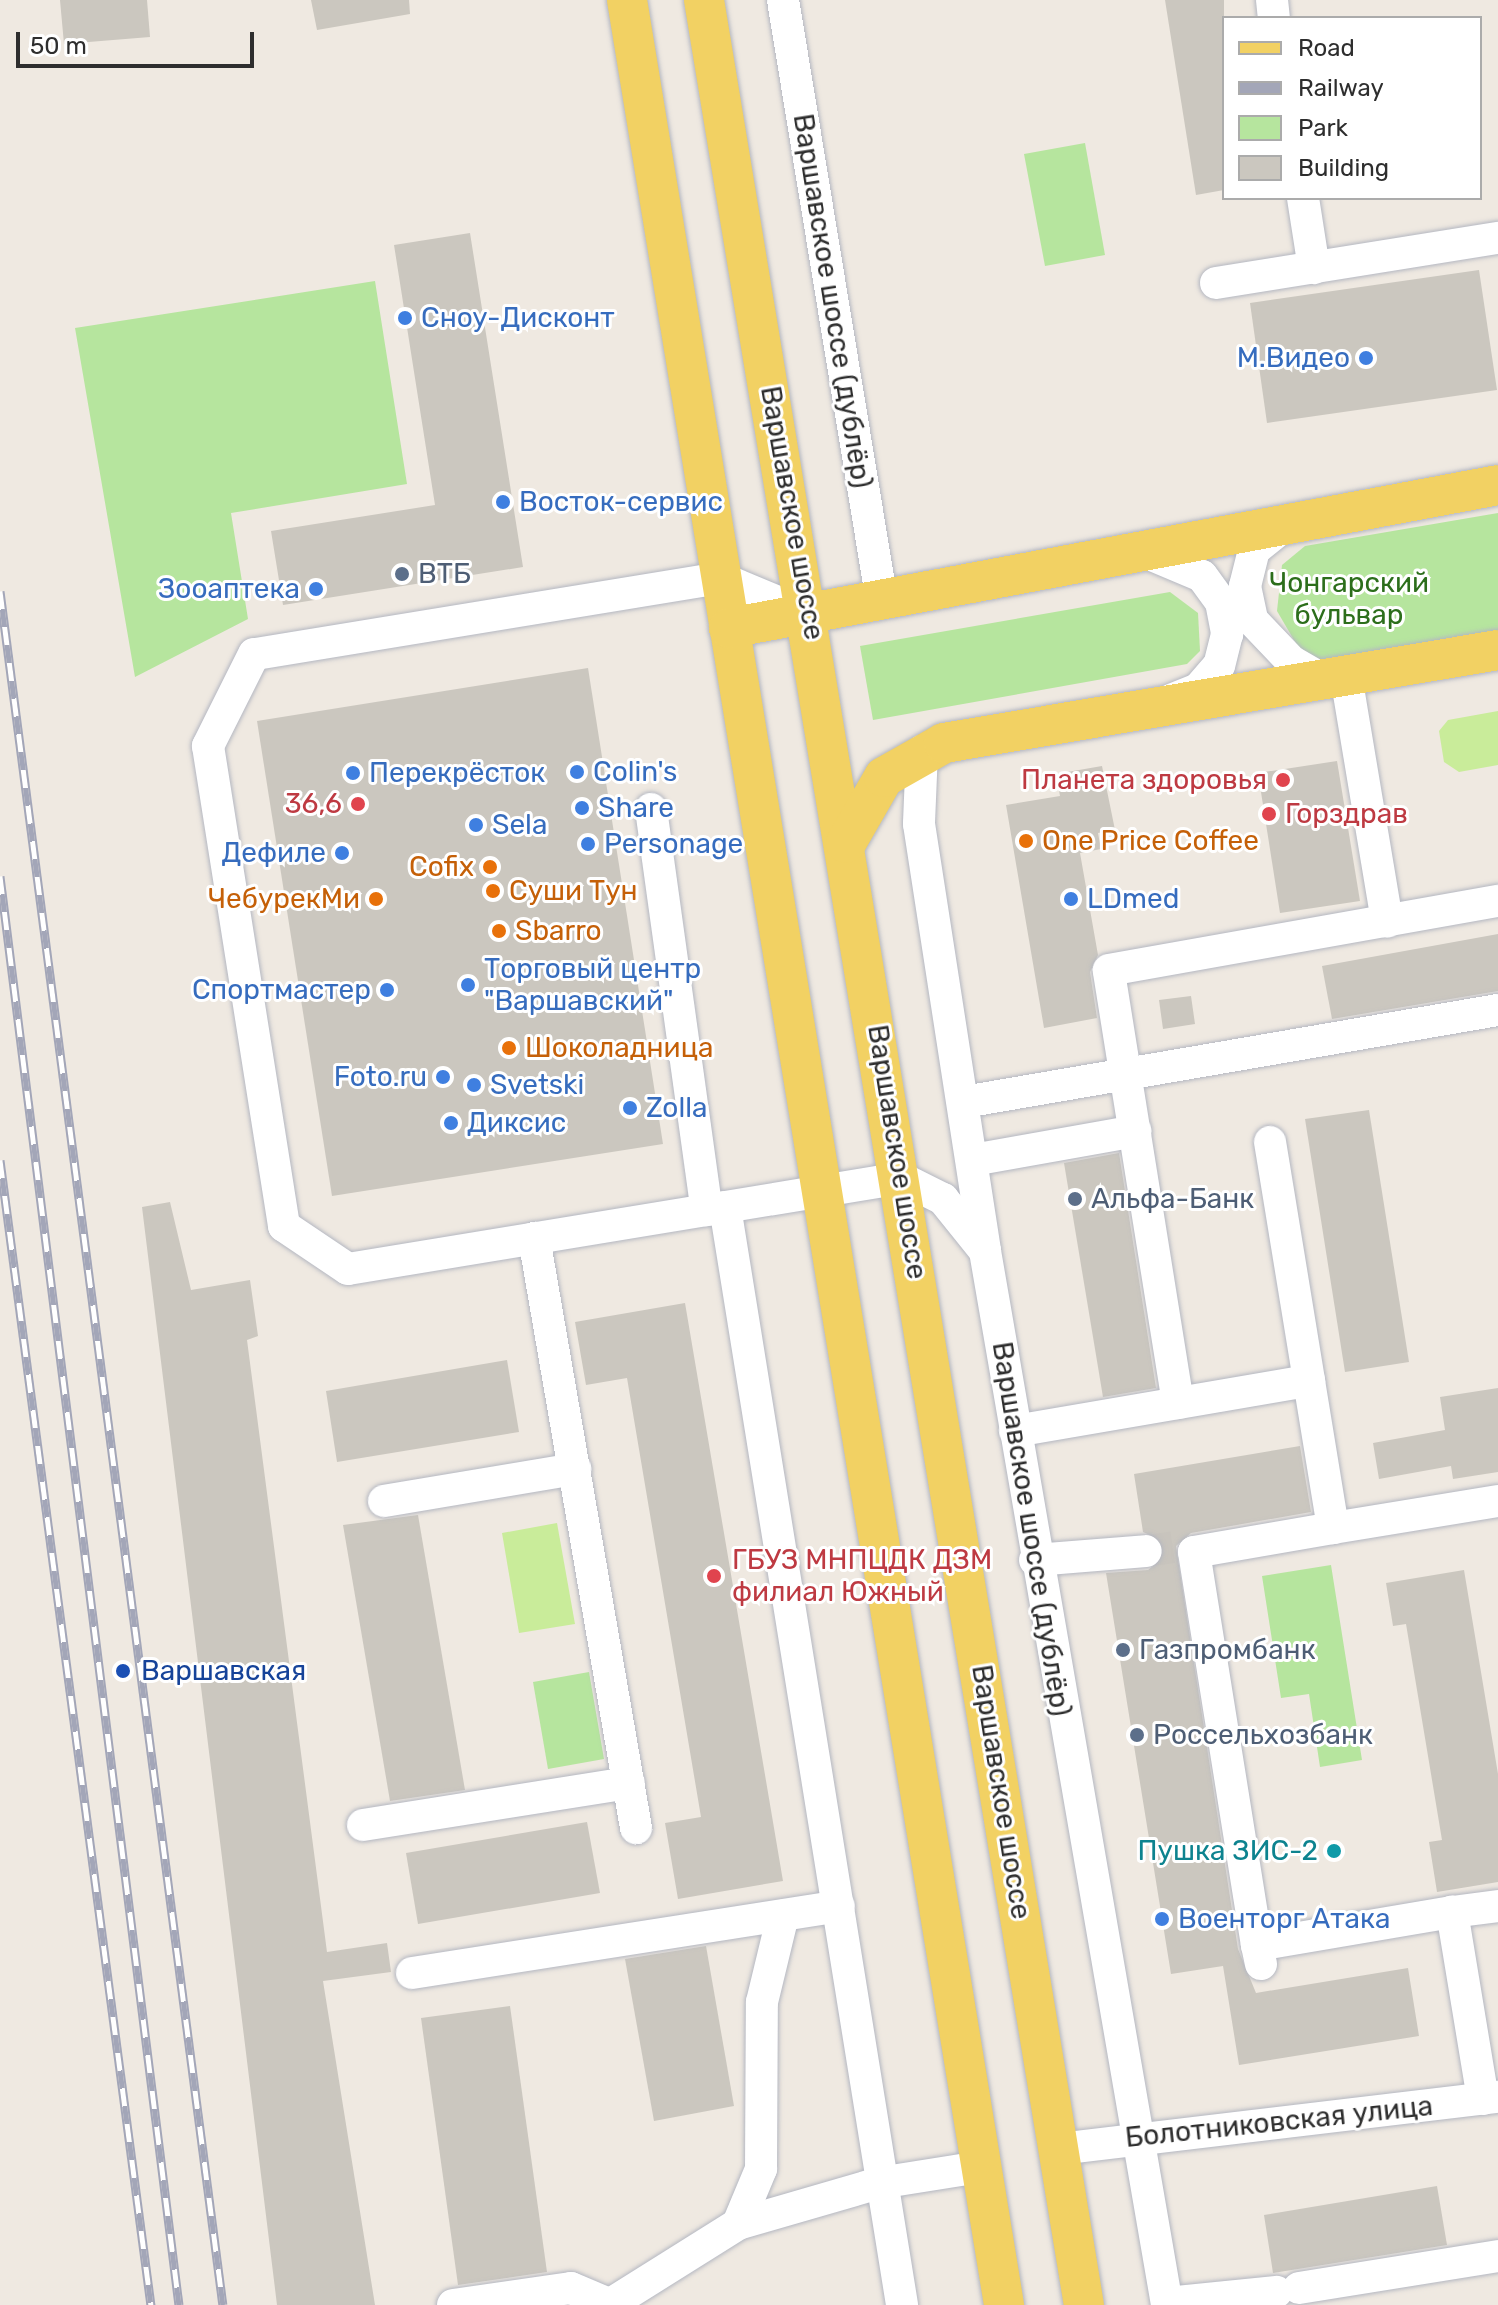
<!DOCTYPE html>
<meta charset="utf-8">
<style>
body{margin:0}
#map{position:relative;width:1498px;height:2305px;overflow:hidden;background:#efe9e1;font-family:Rubik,sans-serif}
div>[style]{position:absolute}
.green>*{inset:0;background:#b6e59e}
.pitch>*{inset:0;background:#c9ec9a}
.building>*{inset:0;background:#cbc7bf}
.minor-tunnel>*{height:32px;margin-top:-16px;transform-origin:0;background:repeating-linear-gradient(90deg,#c8c4bd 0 32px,transparent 0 48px)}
.roads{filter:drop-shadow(0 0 2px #b4b7c1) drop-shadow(0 0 2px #b4b7c1)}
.minor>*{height:32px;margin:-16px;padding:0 16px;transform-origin:16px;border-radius:16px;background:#fff}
.major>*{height:40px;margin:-20px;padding:0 20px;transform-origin:20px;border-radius:20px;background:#f2d163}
.rail>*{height:9px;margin-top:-4.5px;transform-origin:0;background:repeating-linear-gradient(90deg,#fff 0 18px,#a3a6b8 0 36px);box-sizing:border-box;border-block:2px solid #a3a6b8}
.dots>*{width:22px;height:22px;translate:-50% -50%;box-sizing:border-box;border:4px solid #fff;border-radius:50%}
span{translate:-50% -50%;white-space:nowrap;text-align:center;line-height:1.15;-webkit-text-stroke:6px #fff;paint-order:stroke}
.street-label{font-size:28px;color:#2e2e2e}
.shop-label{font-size:28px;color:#366cbe}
.left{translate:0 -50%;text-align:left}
.right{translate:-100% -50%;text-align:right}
.service-label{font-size:28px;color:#4e5e75}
.park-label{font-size:28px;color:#2c6e1b}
.health-label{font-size:28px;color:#be3a42}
.food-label{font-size:28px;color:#c56008}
.transit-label{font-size:28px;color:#164399}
.culture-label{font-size:28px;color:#0d838f}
.legend{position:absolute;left:1222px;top:16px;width:260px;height:184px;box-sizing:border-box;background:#fff;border:2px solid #ababab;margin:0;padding:10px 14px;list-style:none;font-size:24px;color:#2e2e2e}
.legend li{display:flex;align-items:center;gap:16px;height:40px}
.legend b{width:40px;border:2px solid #ababab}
.scale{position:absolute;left:16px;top:32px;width:238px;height:36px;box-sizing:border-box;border:4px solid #2e2e2e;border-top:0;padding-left:10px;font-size:24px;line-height:28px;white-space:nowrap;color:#2e2e2e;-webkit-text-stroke:6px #fff;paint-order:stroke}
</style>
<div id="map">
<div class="green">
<div style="clip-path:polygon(1085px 143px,1105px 255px,1045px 266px,1024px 154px)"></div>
<div style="clip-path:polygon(375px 281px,407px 484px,231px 513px,248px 619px,135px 677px,75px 328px)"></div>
<div style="clip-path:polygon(1498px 513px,1498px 633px,1326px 663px,1298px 647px,1277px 611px,1282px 565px,1305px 546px)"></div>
<div style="clip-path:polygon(1170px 592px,1198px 613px,1200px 651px,1187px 664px,873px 720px,860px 646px)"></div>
<div style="clip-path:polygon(1331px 1565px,1362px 1760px,1320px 1767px,1309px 1694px,1281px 1698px,1262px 1576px)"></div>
<div style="clip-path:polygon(589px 1672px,604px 1759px,548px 1769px,533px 1682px)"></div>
</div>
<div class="pitch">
<div style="clip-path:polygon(1498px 711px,1498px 765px,1459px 772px,1444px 762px,1439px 731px,1448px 720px)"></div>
<div style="clip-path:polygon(557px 1523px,575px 1624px,519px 1633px,502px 1533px)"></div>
</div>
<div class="building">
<div style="clip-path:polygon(60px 0,147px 0,150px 37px,64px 44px)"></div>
<div style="clip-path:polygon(311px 0,409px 0,410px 14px,317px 30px)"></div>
<div style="clip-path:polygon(1165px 0,1224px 0,1224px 190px,1196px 195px)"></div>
<div style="clip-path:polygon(470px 233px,523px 567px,283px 605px,271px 531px,435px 505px,394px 245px)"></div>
<div style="clip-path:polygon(1479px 270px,1497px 390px,1267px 423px,1250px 303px)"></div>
<div style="clip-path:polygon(588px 668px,663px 1144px,332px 1196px,257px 721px)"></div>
<div style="clip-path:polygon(1337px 761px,1360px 901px,1280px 913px,1258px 773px)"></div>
<div style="clip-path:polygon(1102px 766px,1115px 830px,1098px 833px,1101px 849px,1080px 853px,1098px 955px,1090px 972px,1097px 1018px,1044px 1028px,1006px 805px,1060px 796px,1056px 774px)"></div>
<div style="clip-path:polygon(1498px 934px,1498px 991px,1332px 1019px,1322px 966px)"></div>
<div style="clip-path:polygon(1191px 996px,1195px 1024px,1163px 1029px,1159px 1000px)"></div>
<div style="clip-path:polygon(1369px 1110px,1409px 1362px,1345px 1372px,1305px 1119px)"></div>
<div style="clip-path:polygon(1119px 1153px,1156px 1388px,1103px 1397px,1064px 1163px)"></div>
<div style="clip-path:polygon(170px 1202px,191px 1290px,250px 1280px,258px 1336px,247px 1340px,327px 1952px,387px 1943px,391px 1972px,323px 1981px,375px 2305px,277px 2305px,142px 1207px)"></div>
<div style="clip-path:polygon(685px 1303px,783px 1881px,678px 1899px,665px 1823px,701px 1817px,627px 1378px,586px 1385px,575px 1322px)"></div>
<div style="clip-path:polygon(507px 1360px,519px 1432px,337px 1462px,326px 1391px)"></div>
<div style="clip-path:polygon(1498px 1388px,1498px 1472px,1453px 1479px,1451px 1466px,1379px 1479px,1373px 1443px,1445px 1430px,1440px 1397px)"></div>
<div style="clip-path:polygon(1300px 1446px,1311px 1512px,1191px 1533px,1176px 1546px,1238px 1949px,1256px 1993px,1408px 1968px,1419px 2036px,1239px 2065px,1223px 1966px,1171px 1974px,1106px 1573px,1148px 1570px,1163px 1558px,1161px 1540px,1143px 1532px,1134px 1474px)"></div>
<div style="clip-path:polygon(418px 1515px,465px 1790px,390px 1801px,343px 1525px)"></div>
<div style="clip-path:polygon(1464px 1570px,1498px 1774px,1498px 1882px,1437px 1892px,1429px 1842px,1442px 1840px,1406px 1624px,1393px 1626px,1386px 1583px)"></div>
<div style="clip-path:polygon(587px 1822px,600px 1893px,418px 1924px,406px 1853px)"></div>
<div style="clip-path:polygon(706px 1946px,734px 2106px,654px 2121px,625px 1959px)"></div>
<div style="clip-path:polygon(510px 2006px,547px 2272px,458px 2285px,421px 2018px)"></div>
<div style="clip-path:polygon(1437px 2186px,1447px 2245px,1273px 2273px,1264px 2215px)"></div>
</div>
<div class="minor-tunnel">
<div style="left:1146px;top:1551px;width:27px;rotate:-8deg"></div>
</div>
<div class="roads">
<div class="minor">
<div style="left:783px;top:0;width:610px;rotate:80.66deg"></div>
<div style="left:1272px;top:0;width:18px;rotate:84deg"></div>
<div style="left:1303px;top:198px;width:71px;rotate:81.1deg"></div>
<div style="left:1216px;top:283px;width:286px;rotate:-9.1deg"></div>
<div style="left:1285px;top:525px;width:40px;rotate:141deg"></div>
<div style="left:1254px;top:550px;width:37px;rotate:104deg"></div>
<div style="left:1245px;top:586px;width:35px;rotate:78deg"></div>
<div style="left:1252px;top:620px;width:57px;rotate:46.4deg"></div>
<div style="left:1291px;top:661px;width:38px;rotate:30deg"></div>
<div style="left:1140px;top:550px;width:67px;rotate:22.8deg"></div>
<div style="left:1202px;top:576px;width:32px;rotate:54deg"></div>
<div style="left:1221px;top:602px;width:33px;rotate:79deg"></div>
<div style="left:1227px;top:634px;width:32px;rotate:104deg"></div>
<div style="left:1219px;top:665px;width:32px;rotate:131deg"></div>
<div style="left:1198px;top:689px;width:29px;rotate:158deg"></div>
<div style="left:809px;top:615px;width:96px;rotate:-157.4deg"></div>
<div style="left:720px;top:578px;width:472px;rotate:170.7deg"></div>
<div style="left:254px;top:654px;width:103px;rotate:116.6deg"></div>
<div style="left:208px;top:746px;width:486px;rotate:81deg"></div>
<div style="left:284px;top:1226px;width:77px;rotate:33.9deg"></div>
<div style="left:348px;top:1269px;width:560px;rotate:-9.34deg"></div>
<div style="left:901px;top:1178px;width:47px;rotate:26.6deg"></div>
<div style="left:943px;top:1199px;width:67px;rotate:51.1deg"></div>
<div style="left:1346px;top:676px;width:249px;rotate:80.5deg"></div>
<div style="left:922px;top:751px;width:73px;rotate:92.4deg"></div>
<div style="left:919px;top:824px;width:432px;rotate:81.2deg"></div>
<div style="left:985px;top:1251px;width:1070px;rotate:80.2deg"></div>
<div style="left:651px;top:809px;width:405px;rotate:82.1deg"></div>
<div style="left:964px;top:1102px;width:542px;rotate:-9.78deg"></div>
<div style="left:1270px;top:1142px;width:242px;rotate:80.7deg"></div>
<div style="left:973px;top:1160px;width:165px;rotate:-10.1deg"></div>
<div style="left:725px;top:1207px;width:1112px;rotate:80.84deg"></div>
<div style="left:534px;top:1238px;width:599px;rotate:80.19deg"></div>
<div style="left:1178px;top:1403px;width:438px;rotate:-99.1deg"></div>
<div style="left:1109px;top:970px;width:395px;rotate:-10.1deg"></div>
<div style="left:1015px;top:1431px;width:298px;rotate:-9.7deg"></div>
<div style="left:1309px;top:1381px;width:149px;rotate:80.7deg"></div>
<div style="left:1333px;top:1528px;width:141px;rotate:170.2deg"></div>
<div style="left:1194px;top:1552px;width:398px;rotate:80.9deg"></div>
<div style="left:384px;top:1501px;width:194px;rotate:-9.5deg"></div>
<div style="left:1333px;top:1528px;width:167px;rotate:-9.3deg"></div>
<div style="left:1035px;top:1560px;width:111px;rotate:-4.6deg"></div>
<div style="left:363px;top:1825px;width:269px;rotate:-9deg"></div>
<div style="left:1261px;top:1964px;width:19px;rotate:-102deg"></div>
<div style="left:1257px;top:1945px;width:198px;rotate:-9.6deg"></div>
<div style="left:412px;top:1973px;width:432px;rotate:-8.9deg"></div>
<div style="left:1483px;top:2099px;width:190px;rotate:-99.4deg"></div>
<div style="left:1452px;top:1912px;width:46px;rotate:-7.4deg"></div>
<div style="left:1059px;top:2149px;width:442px;rotate:-6.8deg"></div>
<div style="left:738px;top:2224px;width:60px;rotate:-67.3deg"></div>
<div style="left:761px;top:2169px;width:167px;rotate:-89.7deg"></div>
<div style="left:762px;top:2002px;width:89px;rotate:-76.4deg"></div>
<div style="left:1299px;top:2288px;width:202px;rotate:-9.1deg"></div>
<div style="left:1167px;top:2303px;width:110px;rotate:-5.8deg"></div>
<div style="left:453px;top:2305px;width:119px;rotate:-8.2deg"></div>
<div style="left:571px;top:2288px;width:41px;rotate:22.8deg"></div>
<div style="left:609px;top:2305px;width:152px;rotate:-32.1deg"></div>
<div style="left:738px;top:2224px;width:147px;rotate:-16.2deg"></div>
<div style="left:879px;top:2183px;width:102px;rotate:-9deg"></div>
</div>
<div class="major">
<div style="left:627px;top:0;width:2336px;rotate:80.71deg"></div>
<div style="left:704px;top:0;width:2336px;rotate:80.64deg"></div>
<div style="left:729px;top:628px;width:782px;rotate:-10.53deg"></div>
<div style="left:846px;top:843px;width:76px;rotate:-60.1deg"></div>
<div style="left:884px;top:777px;width:69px;rotate:-29.5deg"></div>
<div style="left:944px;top:743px;width:562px;rotate:-9.53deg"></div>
</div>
</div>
<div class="rail">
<div style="left:0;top:591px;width:1728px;rotate:82.59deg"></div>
<div style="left:0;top:876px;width:1440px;rotate:82.86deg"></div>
<div style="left:0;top:1160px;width:1155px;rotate:82.49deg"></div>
</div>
<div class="dots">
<div style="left:405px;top:318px;background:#3f7fe0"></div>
<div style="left:1366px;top:358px;background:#3f7fe0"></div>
<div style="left:503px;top:502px;background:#3f7fe0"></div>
<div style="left:402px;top:574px;background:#5c6f8a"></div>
<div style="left:316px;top:589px;background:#3f7fe0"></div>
<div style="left:577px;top:772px;background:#3f7fe0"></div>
<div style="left:353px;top:773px;background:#3f7fe0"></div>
<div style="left:1283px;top:780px;background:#e0444e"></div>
<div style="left:358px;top:804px;background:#e0444e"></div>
<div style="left:582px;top:808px;background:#3f7fe0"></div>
<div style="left:1269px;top:814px;background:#e0444e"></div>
<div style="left:476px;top:825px;background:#3f7fe0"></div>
<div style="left:1026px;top:841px;background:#e8710a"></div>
<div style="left:588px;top:844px;background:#3f7fe0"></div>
<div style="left:342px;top:853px;background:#3f7fe0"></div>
<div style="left:490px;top:867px;background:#e8710a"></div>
<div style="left:493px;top:891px;background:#e8710a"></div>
<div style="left:376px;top:899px;background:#e8710a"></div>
<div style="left:1071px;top:899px;background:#3f7fe0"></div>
<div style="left:499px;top:931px;background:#e8710a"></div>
<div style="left:468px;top:985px;background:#3f7fe0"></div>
<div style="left:387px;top:990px;background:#3f7fe0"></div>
<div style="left:509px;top:1048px;background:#e8710a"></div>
<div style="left:443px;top:1077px;background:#3f7fe0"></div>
<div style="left:474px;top:1085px;background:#3f7fe0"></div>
<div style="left:630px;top:1108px;background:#3f7fe0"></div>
<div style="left:451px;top:1123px;background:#3f7fe0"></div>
<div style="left:1075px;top:1199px;background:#5c6f8a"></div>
<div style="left:714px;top:1576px;background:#e0444e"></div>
<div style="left:1123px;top:1650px;background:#5c6f8a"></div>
<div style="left:123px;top:1671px;background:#1a4fb4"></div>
<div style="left:1137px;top:1735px;background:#5c6f8a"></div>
<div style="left:1334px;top:1851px;background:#0f9aa8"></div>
<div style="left:1162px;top:1919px;background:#3f7fe0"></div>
</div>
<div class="street-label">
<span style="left:832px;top:301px;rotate:81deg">Варшавское шоссе (дублёр)</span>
<span style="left:792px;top:513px;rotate:80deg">Варшавское шоссе</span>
<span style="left:897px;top:1152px;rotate:81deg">Варшавское шоссе</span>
<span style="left:1031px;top:1529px;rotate:81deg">Варшавское шоссе (дублёр)</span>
<span style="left:1001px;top:1792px;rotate:81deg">Варшавское шоссе</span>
<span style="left:1279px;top:2122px;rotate:-6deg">Болотниковская улица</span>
</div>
<div class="shop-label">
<span class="left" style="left:421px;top:318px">Сноу-Дисконт</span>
<span class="right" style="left:1350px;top:358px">М.Видео</span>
<span class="left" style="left:519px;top:502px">Восток-сервис</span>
<span class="right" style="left:300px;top:589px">Зооаптека</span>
<span class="left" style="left:593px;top:772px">Colin's</span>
<span class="left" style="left:369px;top:773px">Перекрёсток</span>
<span class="left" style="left:598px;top:808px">Share</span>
<span class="left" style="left:492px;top:825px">Sela</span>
<span class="left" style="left:604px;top:844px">Personage</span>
<span class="right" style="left:326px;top:853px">Дефиле</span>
<span class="left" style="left:1087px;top:899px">LDmed</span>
<span class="left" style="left:484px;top:985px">Торговый центр<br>"Варшавский"</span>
<span class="right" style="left:371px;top:990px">Спортмастер</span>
<span class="right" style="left:427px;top:1077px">Foto.ru</span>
<span class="left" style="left:490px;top:1085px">Svetski</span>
<span class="left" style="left:646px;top:1108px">Zolla</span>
<span class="left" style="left:467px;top:1123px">Диксис</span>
<span class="left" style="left:1178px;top:1919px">Военторг Атака</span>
</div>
<div class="service-label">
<span class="left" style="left:418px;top:574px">ВТБ</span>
<span class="left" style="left:1091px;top:1199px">Альфа-Банк</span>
<span class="left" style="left:1139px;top:1650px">Газпромбанк</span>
<span class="left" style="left:1153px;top:1735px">Россельхозбанк</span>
</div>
<div class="park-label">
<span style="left:1349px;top:599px">Чонгарский<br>бульвар</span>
</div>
<div class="health-label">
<span class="right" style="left:1267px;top:780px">Планета здоровья</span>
<span class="right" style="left:342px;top:804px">36,6</span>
<span class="left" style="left:1285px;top:814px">Горздрав</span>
<span class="left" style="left:732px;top:1576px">ГБУЗ МНПЦДК ДЗМ<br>филиал Южный</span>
</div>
<div class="food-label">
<span class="left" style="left:1042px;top:841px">One Price Coffee</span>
<span class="right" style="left:474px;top:867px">Cofix</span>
<span class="left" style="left:509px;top:891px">Суши Тун</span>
<span class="right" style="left:360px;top:899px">ЧебурекМи</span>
<span class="left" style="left:515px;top:931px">Sbarro</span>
<span class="left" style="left:525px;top:1048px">Шоколадница</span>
</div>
<div class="transit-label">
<span class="left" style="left:141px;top:1671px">Варшавская</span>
</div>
<div class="culture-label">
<span class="right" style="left:1318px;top:1851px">Пушка ЗИС-2</span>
</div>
<ul class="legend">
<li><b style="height:10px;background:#f2d163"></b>Road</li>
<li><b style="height:10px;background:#a3a6b8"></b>Railway</li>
<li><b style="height:22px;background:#b6e59e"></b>Park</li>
<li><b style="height:22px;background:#cbc7bf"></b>Building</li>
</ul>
<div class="scale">50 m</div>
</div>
